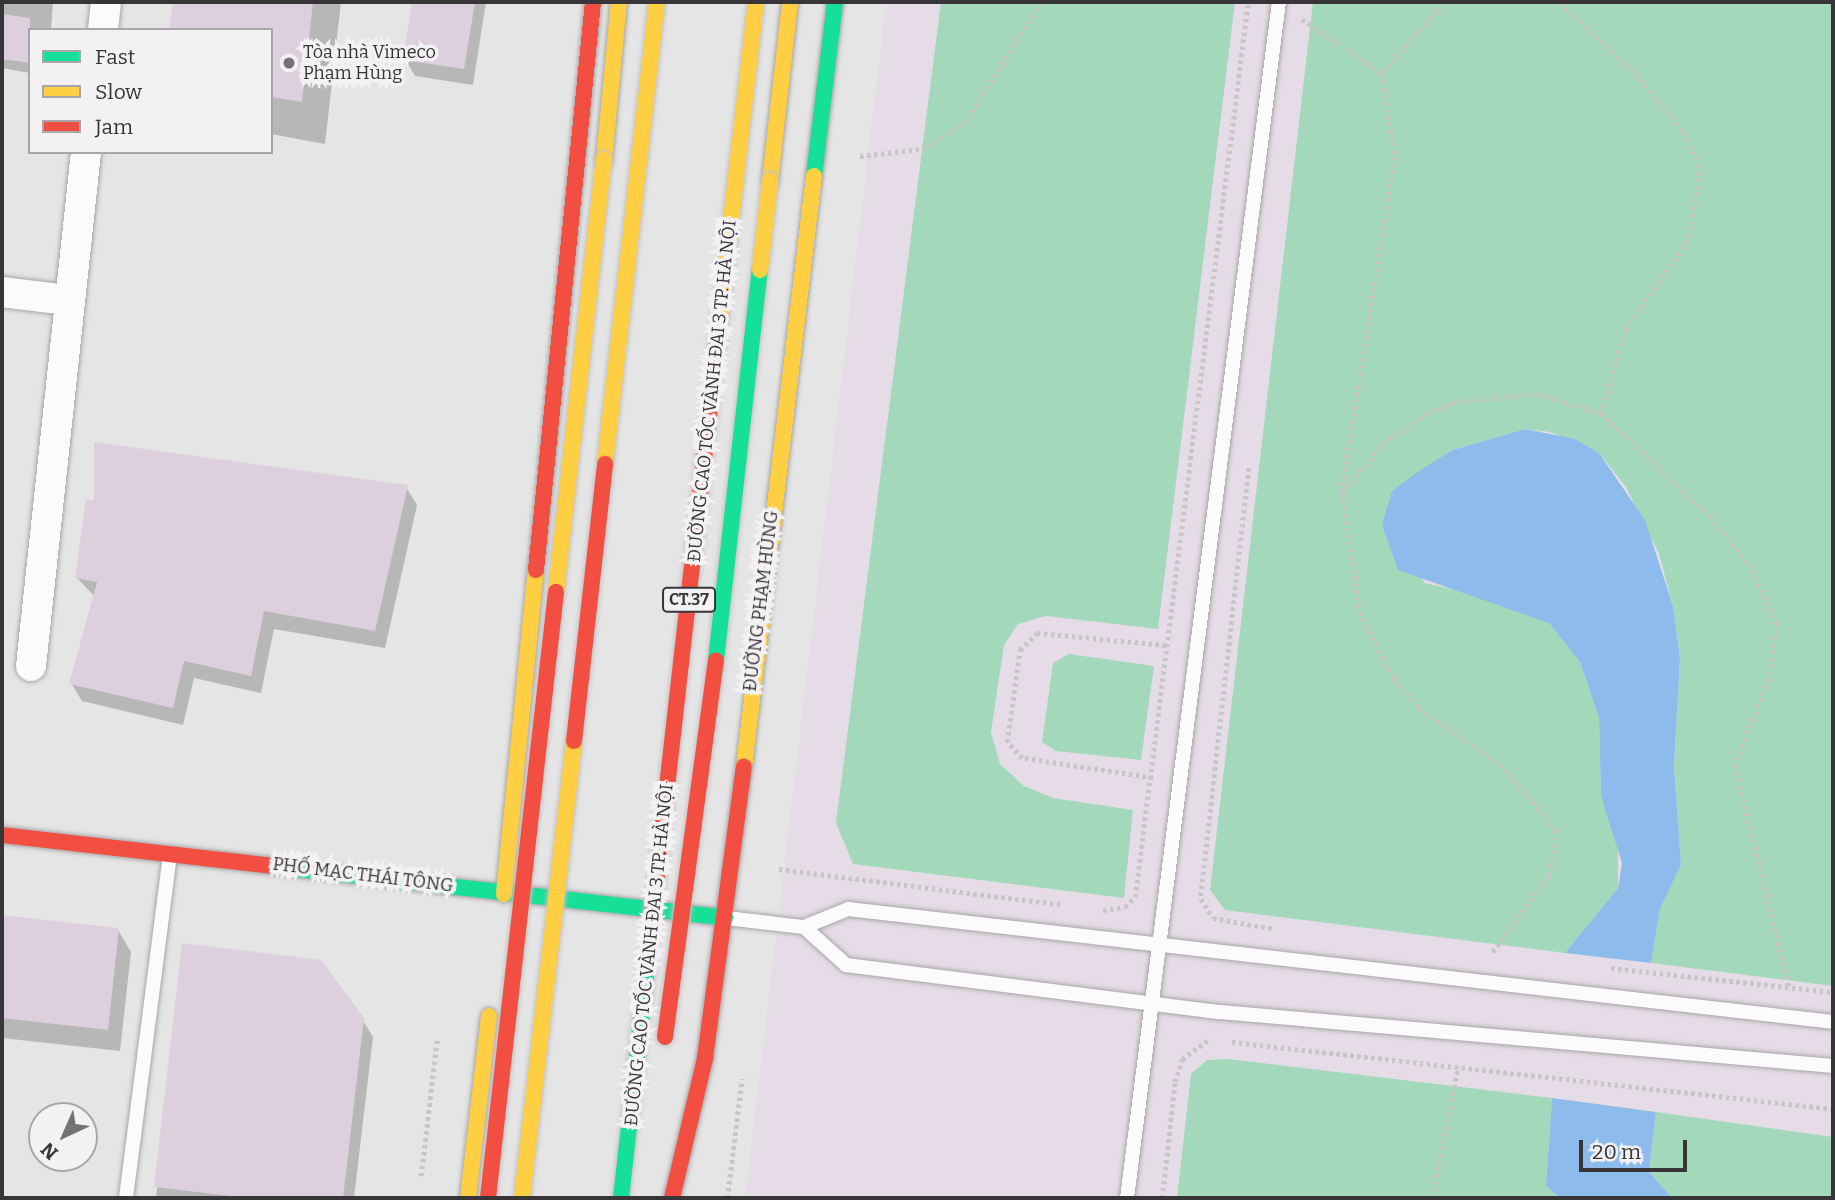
<!DOCTYPE html>
<meta charset="utf-8">
<style>
body{margin:0}
#map{position:relative;width:1835px;height:1200px;overflow:hidden;background:#e6e5e6;font-family:Bitter,serif}
div>[style]{position:absolute}
.commercial>*{inset:0;background:#e6dce7}
.forest>*{inset:0;background:#a4d8bb}
.water>*{inset:0;background:#8dbcec}
.shadow>*{inset:0;background:#0003}
.building>*{inset:0;background:#ddcfdd}
.path>*{height:4.5px;margin-top:-2.25px;transform-origin:0;background:repeating-linear-gradient(90deg,#c7c6c7 0 3.5px,transparent 0 7px)}
.roads{filter:drop-shadow(0 0 2px #a8a7a8) drop-shadow(0 0 2px #a8a7a8)}
.lane>*{height:14px;margin:-7px;padding:0 7px;transform-origin:7px;border-radius:7px;background:#fbfbfb}
.street>*{height:30px;margin:-15px;padding:0 15px;transform-origin:15px;border-radius:15px;background:#fbfbfb}
.fast>*{height:16px;margin:-8px;padding:0 8px;transform-origin:8px;border-radius:8px;background:#16e098}
.slow>*{height:16px;margin:-8px;padding:0 8px;transform-origin:8px;border-radius:8px;background:#ffcf43}
.jam>*{height:16px;margin:-8px;padding:0 8px;transform-origin:8px;border-radius:8px;background:#f24e42}
.bridges{filter:drop-shadow(0 0 2px #c3c2c3) drop-shadow(0 0 2px #c3c2c3)}
.fast-bridge>*{height:16px;margin:-8px;padding:0 8px;transform-origin:8px;border-radius:8px;background:#16e098}
.slow-bridge>*{height:16px;margin:-8px;padding:0 8px;transform-origin:8px;border-radius:8px;background:#ffcf43}
.jam-bridge>*{height:16px;margin:-8px;padding:0 8px;transform-origin:8px;border-radius:8px;background:#f24e42}
.dots>*{width:19px;height:19px;translate:-50% -50%;box-sizing:border-box;border:4px solid #f4f1f4;border-radius:50%}
span{translate:-50% -50%;white-space:nowrap;text-align:center;line-height:1.15;-webkit-text-stroke:7px #f4f1f4;paint-order:stroke}
.shield-label span{padding:2px 5px;background:#f4f1f4;border:2px solid;border-radius:5px;-webkit-text-stroke-width:0}
.shield-label{font-size:16px;color:#373537;font-weight:700}
.poi-label{font-size:18px;color:#373537}
.left{translate:0 -50%;text-align:left}
.street-label{font-size:18px;color:#373537}
.frame{position:absolute;inset:0;border:4px solid #373537;pointer-events:none}
.legend{position:absolute;left:28px;top:28px;width:245px;height:126px;box-sizing:border-box;background:#f4f1f4;border:2px solid #a8a6a8;margin:0;padding:9px 12px;list-style:none;font-size:21px;color:#373537}
.legend li{display:flex;align-items:center;gap:14px;height:35px}
.legend b{width:35px;border:2px solid #a8a6a8}
.north{position:absolute;left:28px;top:1102px;width:70px;height:70px;box-sizing:border-box;background:#f4f1f4;border:2px solid #a8a6a8;border-radius:50%;rotate:224deg;font-size:19px;font-weight:700;line-height:28px;text-align:center;color:#373537}
.north::after{content:'';display:block;margin:auto;width:24px;height:32px;background:#747374;clip-path:polygon(50% 0,100% 100%,50% 72%,0 100%)}
.scale{position:absolute;left:1579px;top:1140px;width:108px;height:32px;box-sizing:border-box;border:4px solid #373537;border-top:0;padding-left:9px;font-size:21px;line-height:24px;white-space:nowrap;color:#373537;-webkit-text-stroke:5px #f4f1f4;paint-order:stroke}
</style>
<div id="map">
<div class="commercial">
<div style="clip-path:polygon(886px 2px,1833px 2px,1833px 1198px,745px 1198px)"></div>
</div>
<div class="forest">
<div style="clip-path:polygon(941px 2px,1235px 2px,1158px 629px,1046px 616px,1018px 624px,1004px 645px,991px 732px,1000px 764px,1024px 786px,1053px 798px,1133px 810px,1124px 898px,853px 864px,836px 823px)"></div>
<div style="clip-path:polygon(1313px 2px,1833px 2px,1833px 986px,1651px 963px,1660px 909px,1681px 865px,1674px 766px,1680px 658px,1673px 606px,1659px 554px,1626px 487px,1599px 453px,1550px 432px,1525px 429px,1453px 450px,1392px 491px,1424px 583px,1493px 598px,1549px 623px,1580px 662px,1599px 718px,1601px 796px,1618px 836px,1618px 888px,1565px 953px,1225px 910px,1210px 890px)"></div>
<div style="clip-path:polygon(1069px 654px,1154px 666px,1141px 760px,1056px 751px,1042px 742px,1053px 663px)"></div>
<div style="clip-path:polygon(1228px 1059px,1552px 1098px,1546px 1186px,1560px 1198px,1177px 1198px,1191px 1074px,1207px 1060px)"></div>
<div style="clip-path:polygon(1656px 1112px,1833px 1137px,1833px 1198px,1672px 1198px,1649px 1172px)"></div>
</div>
<div class="water">
<div style="clip-path:polygon(1525px 429px,1575px 439px,1599px 453px,1645px 520px,1673px 606px,1680px 658px,1674px 766px,1681px 865px,1660px 909px,1651px 963px,1565px 953px,1618px 888px,1622px 863px,1601px 796px,1599px 718px,1580px 662px,1549px 623px,1398px 570px,1382px 525px,1392px 491px,1422px 469px,1453px 450px)"></div>
<div style="clip-path:polygon(1552px 1098px,1656px 1112px,1649px 1172px,1672px 1198px,1560px 1198px,1546px 1186px)"></div>
</div>
<div class="shadow">
<div style="clip-path:polygon(2px 2px,53px 2px,51px 30px,30px 30px,30px 73px,2px 68px)"></div>
<div style="clip-path:polygon(175px 2px,341px 2px,325px 144px,271px 134px,271px 30px,171px 30px)"></div>
<div style="clip-path:polygon(414px 2px,486px 2px,473px 85px,415px 76px,405px 59px)"></div>
<div style="clip-path:polygon(406px 487px,417px 505px,385px 648px,274px 629px,261px 693px,194px 678px,183px 725px,82px 701px,71px 683px,95px 597px,77px 578px)"></div>
<div style="clip-path:polygon(2px 917px,118px 930px,131px 952px,120px 1051px,2px 1038px)"></div>
<div style="clip-path:polygon(184px 945px,362px 1019px,373px 1037px,354px 1198px,156px 1198px)"></div>
</div>
<div class="building">
<div style="clip-path:polygon(173px 2px,313px 2px,302px 102px,271px 97px,271px 30px,169px 30px)"></div>
<div style="clip-path:polygon(412px 2px,475px 2px,464px 69px,403px 60px)"></div>
<div style="clip-path:polygon(2px 14px,30px 18px,30px 63px,2px 59px)"></div>
<div style="clip-path:polygon(94px 442px,408px 485px,375px 631px,264px 611px,251px 676px,184px 661px,173px 708px,69px 684px,97px 582px,75px 578px,86px 499px,94px 501px)"></div>
<div style="clip-path:polygon(2px 915px,119px 928px,108px 1030px,2px 1018px)"></div>
<div style="clip-path:polygon(182px 943px,321px 960px,364px 1018px,343px 1198px,248px 1198px,154px 1187px)"></div>
</div>
<div class="path">
<div style="left:1445px;top:2px;width:96px;rotate:131.2deg"></div>
<div style="left:1382px;top:74px;width:84px;rotate:81.1deg"></div>
<div style="left:1395px;top:157px;width:340px;rotate:99deg"></div>
<div style="left:1342px;top:493px;width:120px;rotate:81.4deg"></div>
<div style="left:1360px;top:612px;width:74px;rotate:63.4deg"></div>
<div style="left:1393px;top:678px;width:40px;rotate:49deg"></div>
<div style="left:1419px;top:708px;width:98px;rotate:34.7deg"></div>
<div style="left:1500px;top:764px;width:87px;rotate:49.2deg"></div>
<div style="left:1557px;top:830px;width:47px;rotate:99.9deg"></div>
<div style="left:1549px;top:876px;width:98px;rotate:126.3deg"></div>
<div style="left:1560px;top:2px;width:111px;rotate:43.9deg"></div>
<div style="left:1640px;top:79px;width:69px;rotate:50.3deg"></div>
<div style="left:1684px;top:132px;width:43px;rotate:67deg"></div>
<div style="left:1701px;top:172px;width:70px;rotate:100.7deg"></div>
<div style="left:1688px;top:241px;width:108px;rotate:124.9deg"></div>
<div style="left:1626px;top:330px;width:87px;rotate:106.8deg"></div>
<div style="left:1302px;top:19px;width:97px;rotate:34.5deg"></div>
<div style="left:860px;top:156px;width:62px;rotate:-6.4deg"></div>
<div style="left:922px;top:149px;width:49px;rotate:-30.8deg"></div>
<div style="left:964px;top:124px;width:144px;rotate:-57.7deg"></div>
<div style="left:1249px;top:468px;width:434px;rotate:96.4deg"></div>
<div style="left:1201px;top:899px;width:22px;rotate:58deg"></div>
<div style="left:1213px;top:918px;width:63px;rotate:10.1deg"></div>
<div style="left:1342px;top:493px;width:64px;rotate:-50.1deg"></div>
<div style="left:1383px;top:444px;width:50px;rotate:-35.3deg"></div>
<div style="left:1424px;top:415px;width:33px;rotate:-23deg"></div>
<div style="left:1454px;top:402px;width:83px;rotate:-5.5deg"></div>
<div style="left:1537px;top:394px;width:67px;rotate:16.5deg"></div>
<div style="left:1601px;top:413px;width:150px;rotate:43.4deg"></div>
<div style="left:1710px;top:516px;width:62px;rotate:50.9deg"></div>
<div style="left:1749px;top:564px;width:65px;rotate:64.6deg"></div>
<div style="left:1777px;top:623px;width:57px;rotate:98.1deg"></div>
<div style="left:1769px;top:679px;width:92px;rotate:111.6deg"></div>
<div style="left:1735px;top:765px;width:228px;rotate:76.3deg"></div>
<div style="left:1153px;top:778px;width:133px;rotate:-171.3deg"></div>
<div style="left:1022px;top:758px;width:22px;rotate:-133deg"></div>
<div style="left:1007px;top:742px;width:93px;rotate:-82deg"></div>
<div style="left:1020px;top:650px;width:24px;rotate:-45deg"></div>
<div style="left:1037px;top:633px;width:130px;rotate:5.3deg"></div>
<div style="left:779px;top:869px;width:286px;rotate:7.2deg"></div>
<div style="left:1103px;top:910px;width:22px;rotate:-8deg"></div>
<div style="left:1125px;top:907px;width:14px;rotate:-45deg"></div>
<div style="left:1135px;top:897px;width:902px;rotate:-82.8deg"></div>
<div style="left:1611px;top:968px;width:223px;rotate:6.2deg"></div>
<div style="left:1232px;top:1042px;width:605px;rotate:6.36deg"></div>
<div style="left:421px;top:1176px;width:137px;rotate:-83.3deg"></div>
<div style="left:727px;top:1198px;width:120px;rotate:-82.8deg"></div>
<div style="left:1162px;top:1198px;width:117px;rotate:-83.6deg"></div>
<div style="left:1175px;top:1082px;width:24px;rotate:-73deg"></div>
<div style="left:1182px;top:1059px;width:34px;rotate:-36deg"></div>
<div style="left:1432px;top:1198px;width:134px;rotate:-78.8deg"></div>
</div>
<div class="roads">
<div class="lane">
<div style="left:726px;top:918px;width:79px;rotate:6.6deg"></div>
<div style="left:804px;top:927px;width:48px;rotate:-22.2deg"></div>
<div style="left:848px;top:909px;width:991px;rotate:6.54deg"></div>
<div style="left:804px;top:927px;width:57px;rotate:42.1deg"></div>
<div style="left:846px;top:965px;width:377px;rotate:7.2deg"></div>
<div style="left:1220px;top:1012px;width:615px;rotate:5.03deg"></div>
<div style="left:126px;top:1198px;width:345px;rotate:-82.7deg"></div>
<div style="left:1127px;top:1198px;width:1206px;rotate:-82.76deg"></div>
</div>
<div class="street">
<div style="left:103px;top:30px;width:28px;rotate:-84deg"></div>
<div style="left:2px;top:292px;width:65px;rotate:7deg"></div>
<div style="left:31px;top:666px;width:517px;rotate:-83.89deg"></div>
</div>
<div class="fast">
<div style="left:814px;top:176px;width:175px;rotate:-83.1deg"></div>
<div style="left:272px;top:866px;width:456px;rotate:6.5deg"></div>
</div>
<div class="slow">
<div style="left:604px;top:160px;width:159px;rotate:-84.6deg"></div>
<div style="left:770px;top:181px;width:180px;rotate:-83.6deg"></div>
<div style="left:744px;top:767px;width:595px;rotate:-83.25deg"></div>
<div style="left:504px;top:894px;width:326px;rotate:-84.4deg"></div>
<div style="left:468px;top:1198px;width:183px;rotate:-83.4deg"></div>
</div>
<div class="jam">
<div style="left:536px;top:570px;width:571px;rotate:-84.27deg"></div>
<div style="left:2px;top:835px;width:272px;rotate:6.5deg"></div>
<div style="left:672px;top:1198px;width:144px;rotate:-76.7deg"></div>
<div style="left:705px;top:1058px;width:294px;rotate:-82.4deg"></div>
</div>
</div>
<div class="bridges">
<div class="fast-bridge">
<div style="left:716px;top:660px;width:392px;rotate:-83.6deg"></div>
<div style="left:621px;top:1198px;width:289px;rotate:-83.6deg"></div>
</div>
<div class="slow-bridge">
<div style="left:760px;top:270px;width:90px;rotate:-83.6deg"></div>
<div style="left:719px;top:326px;width:326px;rotate:-83.5deg"></div>
<div style="left:605px;top:464px;width:465px;rotate:-83.6deg"></div>
<div style="left:556px;top:592px;width:435px;rotate:-83.7deg"></div>
<div style="left:522px;top:1198px;width:460px;rotate:-83.5deg"></div>
</div>
<div class="jam-bridge">
<div style="left:574px;top:741px;width:279px;rotate:-83.6deg"></div>
<div style="left:653px;top:911px;width:589px;rotate:-83.56deg"></div>
<div style="left:665px;top:1037px;width:380px;rotate:-82.3deg"></div>
<div style="left:488px;top:1198px;width:610px;rotate:-83.6deg"></div>
</div>
</div>
<div class="dots">
<div style="left:289px;top:63px;background:#747374"></div>
</div>
<div class="shield-label">
<span style="left:689px;top:600px">CT.37</span>
</div>
<div class="poi-label">
<span class="left" style="left:303px;top:63px">Tòa nhà Vimeco<br>Phạm Hùng</span>
</div>
<div class="street-label">
<span style="left:712px;top:391px;rotate:-84deg">ĐƯỜNG CAO TỐC VÀNH ĐAI 3 TP. HÀ NỘI</span>
<span style="left:761px;top:601px;rotate:-83deg">ĐƯỜNG PHẠM HÙNG</span>
<span style="left:363px;top:875px;rotate:7deg">PHỐ MẠC THÁI TÔNG</span>
<span style="left:649px;top:955px;rotate:-84deg">ĐƯỜNG CAO TỐC VÀNH ĐAI 3 TP. HÀ NỘI</span>
</div>
<div class="frame"></div>
<ul class="legend">
<li><b style="height:9px;background:#16e098"></b>Fast</li>
<li><b style="height:9px;background:#ffcf43"></b>Slow</li>
<li><b style="height:9px;background:#f24e42"></b>Jam</li>
</ul>
<div class="north">N</div>
<div class="scale">20 m</div>
</div>
